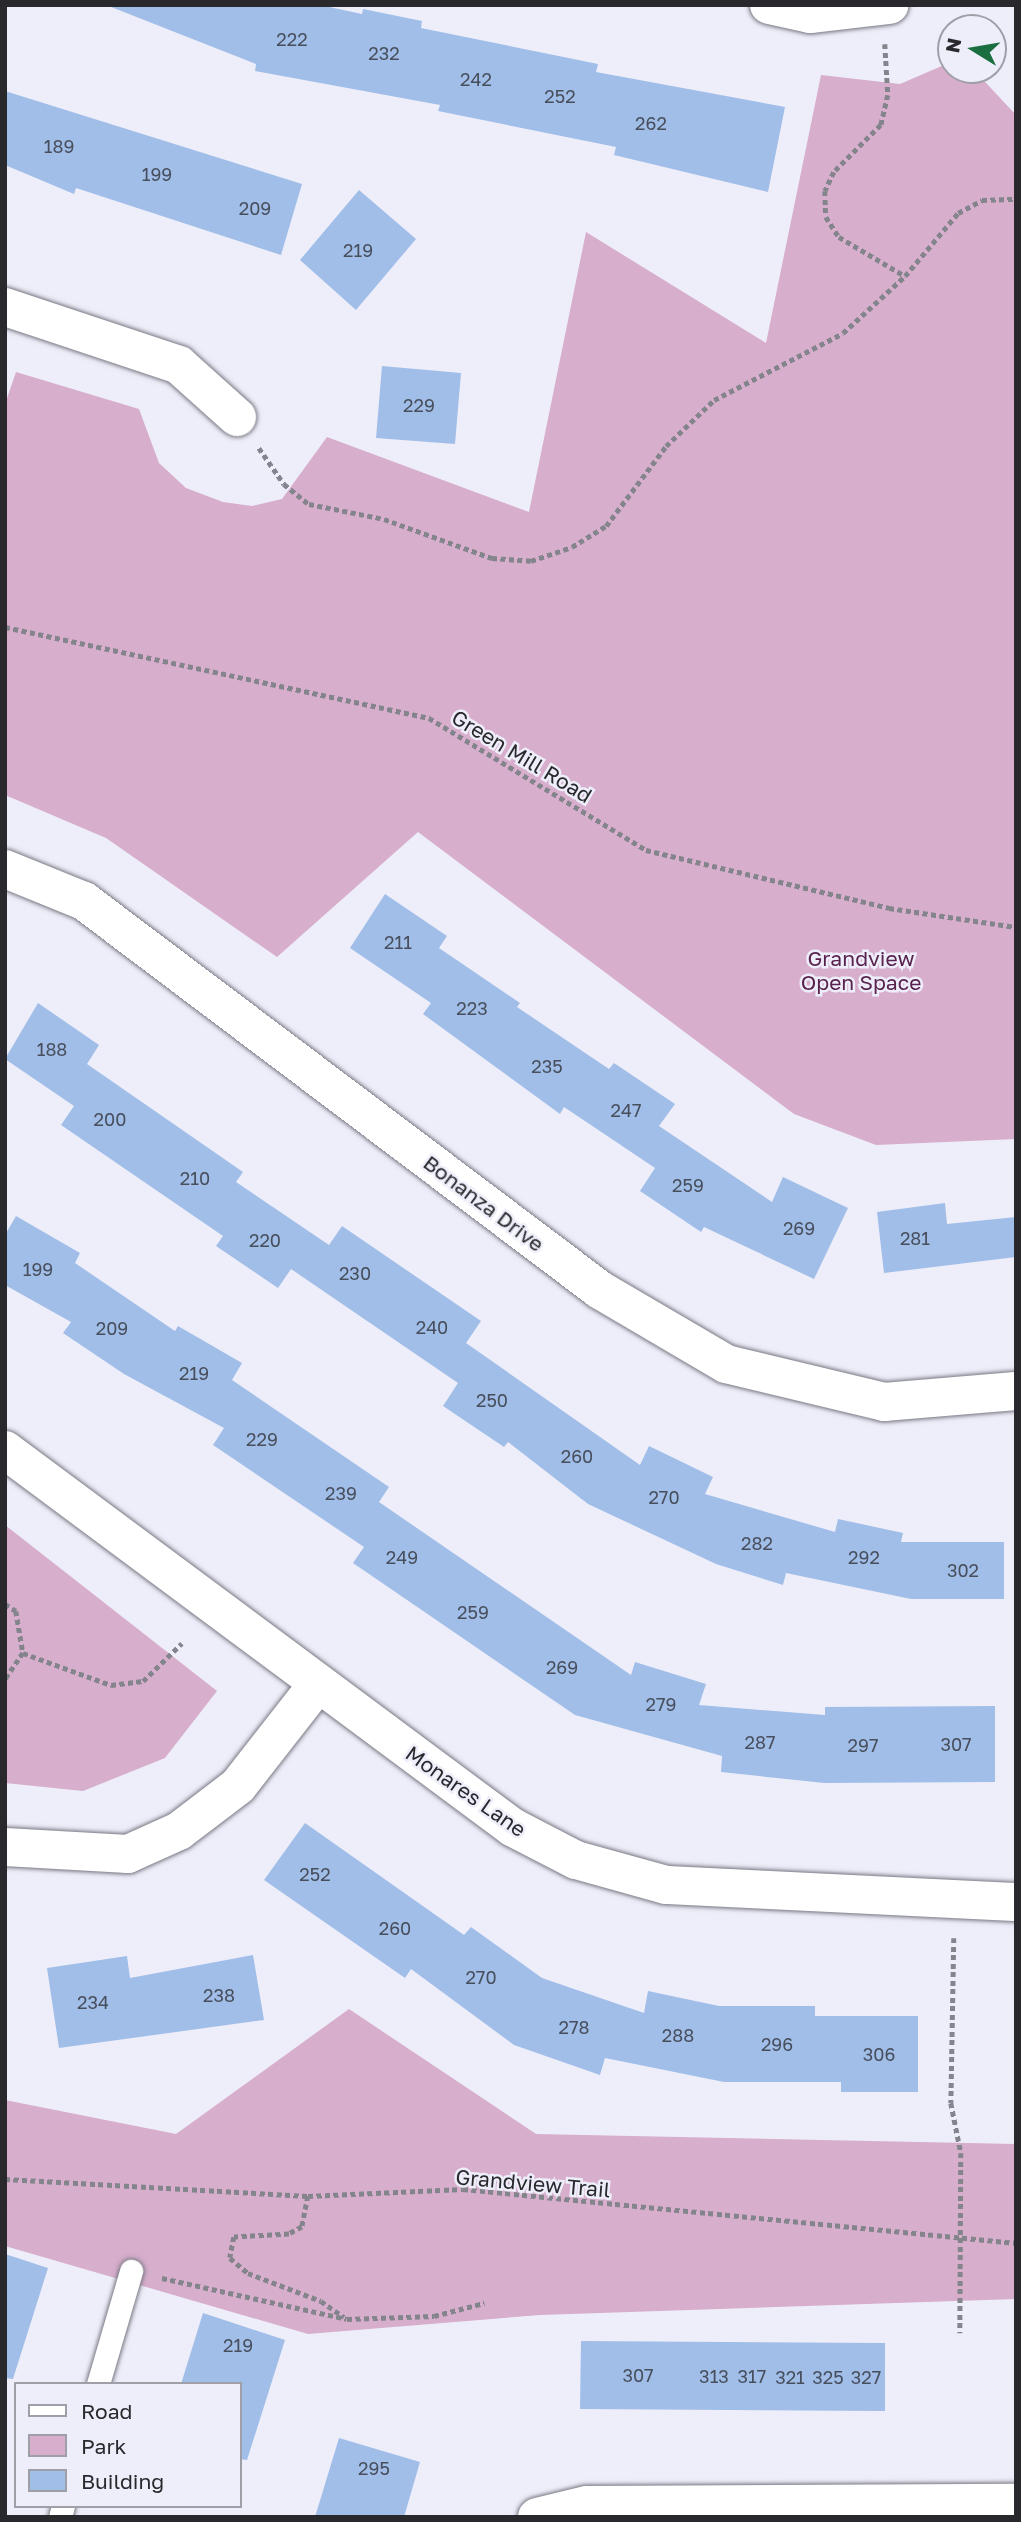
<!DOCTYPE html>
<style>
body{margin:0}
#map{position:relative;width:1021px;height:2522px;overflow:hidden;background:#eeeefa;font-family:"Golos Text",sans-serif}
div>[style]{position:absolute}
.green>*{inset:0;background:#d7aecc}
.building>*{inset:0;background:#a1bee8}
.path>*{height:4.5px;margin-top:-2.25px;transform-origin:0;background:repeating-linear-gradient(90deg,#84848c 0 5px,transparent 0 8.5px)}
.roads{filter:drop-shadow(0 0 2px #797984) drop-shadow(0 0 2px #797984)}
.service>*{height:23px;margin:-11.5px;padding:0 11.5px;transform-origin:11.5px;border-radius:11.5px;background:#fff}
.minor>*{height:38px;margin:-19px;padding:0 19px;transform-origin:19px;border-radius:19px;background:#fff}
span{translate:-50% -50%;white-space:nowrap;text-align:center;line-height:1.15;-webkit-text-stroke:5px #eeeefa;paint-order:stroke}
.number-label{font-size:18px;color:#474e5c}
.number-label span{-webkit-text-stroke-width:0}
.street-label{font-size:21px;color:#29292d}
.park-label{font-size:21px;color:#59224d}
.frame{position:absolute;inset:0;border:7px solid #29292d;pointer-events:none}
.legend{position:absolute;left:14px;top:2382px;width:228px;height:126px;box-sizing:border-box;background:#eeeefa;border:2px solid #9f9fa8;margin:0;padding:9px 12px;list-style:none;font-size:21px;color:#29292d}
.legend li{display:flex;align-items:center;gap:14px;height:35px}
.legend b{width:35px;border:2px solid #9f9fa8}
.north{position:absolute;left:937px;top:14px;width:70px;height:70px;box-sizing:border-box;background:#eeeefa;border:2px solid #9f9fa8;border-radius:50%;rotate:281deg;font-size:19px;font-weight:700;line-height:28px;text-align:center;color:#29292d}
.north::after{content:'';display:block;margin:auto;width:24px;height:32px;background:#1a6e40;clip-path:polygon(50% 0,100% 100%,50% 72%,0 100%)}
</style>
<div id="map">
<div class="green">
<div style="clip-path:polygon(951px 62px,951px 70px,974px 70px,1016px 115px,1016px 1139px,876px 1145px,794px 1114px,418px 832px,277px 957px,106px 838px,5px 795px,5px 404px,16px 372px,139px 409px,159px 463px,186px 488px,223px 502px,252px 506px,282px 499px,327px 437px,529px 512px,586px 232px,766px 343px,821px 75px,900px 84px)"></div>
<div style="clip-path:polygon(5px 1525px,217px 1691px,165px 1758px,83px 1791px,5px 1783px)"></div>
<div style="clip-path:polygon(349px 2009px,536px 2134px,1016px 2144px,1016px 2299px,540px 2315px,308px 2334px,5px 2246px,5px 2100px,176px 2134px)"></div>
</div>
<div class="building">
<div style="clip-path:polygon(106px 5px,320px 5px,362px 14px,363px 9px,422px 21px,421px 28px,598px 64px,596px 72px,785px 107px,768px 192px,614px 155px,616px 147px,438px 111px,440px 105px,255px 71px,256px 64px)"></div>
<div style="clip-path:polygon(5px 91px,302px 184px,281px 255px,76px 188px,74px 194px,5px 165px)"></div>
<div style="clip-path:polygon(359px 190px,416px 239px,356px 310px,300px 260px)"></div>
<div style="clip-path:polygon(382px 366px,461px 373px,455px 444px,376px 438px)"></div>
<div style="clip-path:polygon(385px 894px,447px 936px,439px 948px,520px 1003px,517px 1007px,609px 1069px,614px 1063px,675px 1104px,659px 1126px,772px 1202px,783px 1177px,848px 1208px,814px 1279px,704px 1227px,701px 1232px,640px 1191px,655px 1168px,564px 1107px,560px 1114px,423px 1014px,431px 1003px,350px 948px)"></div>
<div style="clip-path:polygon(38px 1003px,99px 1045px,87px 1064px,243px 1172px,236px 1182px,329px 1245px,342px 1226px,481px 1321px,466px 1343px,640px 1465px,649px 1446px,713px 1477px,705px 1494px,835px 1532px,838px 1519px,903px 1533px,901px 1542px,1004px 1542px,1004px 1599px,911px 1599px,786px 1573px,783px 1585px,716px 1564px,588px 1504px,508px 1442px,504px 1447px,443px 1406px,458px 1383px,291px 1269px,278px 1288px,216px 1246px,223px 1236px,61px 1125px,74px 1106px,5px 1059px)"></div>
<div style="clip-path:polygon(945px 1203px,947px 1224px,1016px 1217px,1016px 1257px,884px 1273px,877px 1212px)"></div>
<div style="clip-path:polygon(16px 1216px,80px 1253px,75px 1263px,175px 1331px,178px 1326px,242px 1363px,232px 1380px,389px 1487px,379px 1502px,631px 1675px,635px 1662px,706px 1684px,699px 1705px,825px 1715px,825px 1707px,995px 1706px,995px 1782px,824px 1783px,721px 1772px,722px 1756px,575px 1715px,353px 1563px,364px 1547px,213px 1445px,224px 1428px,124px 1374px,63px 1333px,71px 1322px,5px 1285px,5px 1235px)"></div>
<div style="clip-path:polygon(305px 1823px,464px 1935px,471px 1927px,542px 1978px,644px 2013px,648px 1991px,719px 2006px,815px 2006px,815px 2016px,918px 2016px,918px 2092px,841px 2092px,841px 2082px,724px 2082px,605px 2058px,600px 2075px,514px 2045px,411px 1969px,405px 1978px,264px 1880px)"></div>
<div style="clip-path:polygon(253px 1955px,264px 2020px,59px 2048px,47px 1968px,127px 1956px,130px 1978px)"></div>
<div style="clip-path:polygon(5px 2254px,48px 2268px,13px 2379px,5px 2378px)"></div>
<div style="clip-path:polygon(203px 2313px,285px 2340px,247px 2460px,240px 2459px,240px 2384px,181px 2384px)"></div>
<div style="clip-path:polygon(581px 2341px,885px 2343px,885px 2411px,580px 2409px)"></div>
<div style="clip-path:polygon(339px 2438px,420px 2462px,404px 2517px,315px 2517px)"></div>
</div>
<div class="path">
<div style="left:885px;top:44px;width:51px;rotate:86.6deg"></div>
<div style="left:888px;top:95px;width:31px;rotate:103deg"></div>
<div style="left:881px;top:125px;width:66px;rotate:135deg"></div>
<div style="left:834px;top:172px;width:21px;rotate:115deg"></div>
<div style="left:825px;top:191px;width:26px;rotate:88deg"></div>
<div style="left:826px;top:217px;width:24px;rotate:57deg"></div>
<div style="left:839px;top:237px;width:77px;rotate:30.6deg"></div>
<div style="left:905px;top:276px;width:82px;rotate:-49.9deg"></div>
<div style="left:958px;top:213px;width:27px;rotate:-28deg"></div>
<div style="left:982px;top:200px;width:34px;rotate:-2deg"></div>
<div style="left:259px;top:448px;width:44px;rotate:55.2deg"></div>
<div style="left:284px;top:484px;width:32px;rotate:39deg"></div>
<div style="left:309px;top:504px;width:76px;rotate:11.3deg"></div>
<div style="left:384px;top:519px;width:115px;rotate:19.9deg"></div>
<div style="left:492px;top:558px;width:39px;rotate:4deg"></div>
<div style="left:531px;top:561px;width:43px;rotate:-18.9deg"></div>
<div style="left:572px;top:547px;width:40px;rotate:-32deg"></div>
<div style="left:606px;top:526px;width:100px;rotate:-53.1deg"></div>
<div style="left:666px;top:446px;width:66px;rotate:-43.8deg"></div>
<div style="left:714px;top:400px;width:145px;rotate:-27.4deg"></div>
<div style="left:843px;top:333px;width:84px;rotate:-42.6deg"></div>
<div style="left:5px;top:627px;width:434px;rotate:12.1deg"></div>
<div style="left:429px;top:718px;width:254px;rotate:31.3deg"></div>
<div style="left:646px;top:850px;width:250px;rotate:13.4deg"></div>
<div style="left:889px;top:908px;width:128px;rotate:8.5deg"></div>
<div style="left:5px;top:1604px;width:13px;rotate:32deg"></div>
<div style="left:16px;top:1611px;width:43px;rotate:80.5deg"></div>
<div style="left:23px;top:1653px;width:32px;rotate:124deg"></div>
<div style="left:23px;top:1653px;width:94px;rotate:20deg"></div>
<div style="left:111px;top:1685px;width:32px;rotate:-7deg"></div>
<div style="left:143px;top:1681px;width:54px;rotate:-44.3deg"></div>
<div style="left:954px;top:1938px;width:165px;rotate:91deg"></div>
<div style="left:951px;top:2103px;width:51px;rotate:78.7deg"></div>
<div style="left:961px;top:2153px;width:180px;rotate:90.3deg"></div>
<div style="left:5px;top:2179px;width:303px;rotate:3.2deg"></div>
<div style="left:308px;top:2196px;width:155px;rotate:-2.6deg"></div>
<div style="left:463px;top:2189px;width:556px;rotate:5.58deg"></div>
<div style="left:308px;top:2196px;width:32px;rotate:101deg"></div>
<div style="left:302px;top:2227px;width:15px;rotate:152deg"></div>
<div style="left:289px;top:2234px;width:55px;rotate:176.9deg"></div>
<div style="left:234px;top:2237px;width:21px;rotate:101deg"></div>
<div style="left:230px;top:2258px;width:23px;rotate:40deg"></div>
<div style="left:248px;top:2273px;width:78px;rotate:21deg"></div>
<div style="left:321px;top:2301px;width:28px;rotate:35deg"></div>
<div style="left:162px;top:2278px;width:189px;rotate:12.5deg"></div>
<div style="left:347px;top:2319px;width:87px;rotate:-2deg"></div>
<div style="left:434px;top:2316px;width:52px;rotate:-14.6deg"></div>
</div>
<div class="roads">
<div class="service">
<div style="left:98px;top:2384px;width:118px;rotate:-73.7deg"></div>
<div style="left:60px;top:2517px;width:11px;rotate:-75deg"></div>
</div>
<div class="minor">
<div style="left:769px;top:5px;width:42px;rotate:12.4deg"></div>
<div style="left:810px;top:14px;width:80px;rotate:-6.5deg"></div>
<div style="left:5px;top:307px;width:183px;rotate:18.4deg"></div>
<div style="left:179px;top:365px;width:78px;rotate:41.9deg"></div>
<div style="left:5px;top:869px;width:85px;rotate:22.1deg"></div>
<div style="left:84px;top:901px;width:646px;rotate:37.01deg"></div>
<div style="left:600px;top:1290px;width:146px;rotate:30.4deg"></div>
<div style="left:726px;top:1364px;width:163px;rotate:13.5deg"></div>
<div style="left:884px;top:1402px;width:132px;rotate:-4.8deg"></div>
<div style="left:5px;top:1450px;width:632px;rotate:36.63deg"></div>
<div style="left:512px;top:1827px;width:72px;rotate:27.3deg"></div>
<div style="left:576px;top:1860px;width:93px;rotate:15.5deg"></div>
<div style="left:666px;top:1885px;width:350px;rotate:2.8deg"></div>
<div style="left:5px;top:1847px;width:123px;rotate:3.3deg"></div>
<div style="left:128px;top:1854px;width:56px;rotate:-24.3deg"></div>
<div style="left:179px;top:1831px;width:74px;rotate:-37.3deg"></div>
<div style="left:238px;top:1786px;width:128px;rotate:-52deg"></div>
<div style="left:537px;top:2517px;width:51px;rotate:-13.5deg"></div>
<div style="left:587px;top:2505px;width:429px;rotate:-0.3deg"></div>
</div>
</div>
<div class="number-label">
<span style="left:292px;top:39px">222</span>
<span style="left:384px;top:53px">232</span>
<span style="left:476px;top:79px">242</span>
<span style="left:560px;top:96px">252</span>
<span style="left:651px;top:123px">262</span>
<span style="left:59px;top:146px">189</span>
<span style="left:157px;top:174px">199</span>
<span style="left:255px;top:208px">209</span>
<span style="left:358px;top:250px">219</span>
<span style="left:419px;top:405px">229</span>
<span style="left:398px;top:942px">211</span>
<span style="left:472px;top:1008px">223</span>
<span style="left:52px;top:1049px">188</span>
<span style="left:547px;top:1066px">235</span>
<span style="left:626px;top:1110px">247</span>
<span style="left:110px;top:1119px">200</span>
<span style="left:195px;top:1178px">210</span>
<span style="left:688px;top:1185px">259</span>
<span style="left:799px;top:1228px">269</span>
<span style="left:915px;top:1238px">281</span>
<span style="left:265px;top:1240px">220</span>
<span style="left:38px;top:1269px">199</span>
<span style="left:355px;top:1273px">230</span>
<span style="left:432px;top:1327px">240</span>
<span style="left:112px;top:1328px">209</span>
<span style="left:194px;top:1373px">219</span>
<span style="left:492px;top:1400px">250</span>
<span style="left:262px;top:1439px">229</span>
<span style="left:577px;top:1456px">260</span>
<span style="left:341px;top:1493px">239</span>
<span style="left:664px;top:1497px">270</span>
<span style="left:757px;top:1543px">282</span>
<span style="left:402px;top:1557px">249</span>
<span style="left:864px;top:1557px">292</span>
<span style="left:963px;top:1570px">302</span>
<span style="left:473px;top:1612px">259</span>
<span style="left:562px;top:1667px">269</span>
<span style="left:661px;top:1704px">279</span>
<span style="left:760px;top:1742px">287</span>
<span style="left:956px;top:1744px">307</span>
<span style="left:863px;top:1745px">297</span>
<span style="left:315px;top:1874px">252</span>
<span style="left:395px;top:1928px">260</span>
<span style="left:481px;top:1977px">270</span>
<span style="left:219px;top:1995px">238</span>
<span style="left:93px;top:2002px">234</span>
<span style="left:574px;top:2027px">278</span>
<span style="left:678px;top:2035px">288</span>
<span style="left:777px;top:2044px">296</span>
<span style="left:879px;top:2054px">306</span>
<span style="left:238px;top:2345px">219</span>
<span style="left:638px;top:2375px">307</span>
<span style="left:714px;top:2376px">313</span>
<span style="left:752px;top:2376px">317</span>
<span style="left:790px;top:2377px">321</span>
<span style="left:828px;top:2377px">325</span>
<span style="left:866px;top:2377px">327</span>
<span style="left:374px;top:2468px">295</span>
</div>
<div class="street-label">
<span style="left:522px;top:756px;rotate:31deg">Green Mill Road</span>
<span style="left:484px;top:1203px;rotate:37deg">Bonanza Drive</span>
<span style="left:466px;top:1791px;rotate:35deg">Monares Lane</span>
<span style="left:533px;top:2183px;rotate:5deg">Grandview Trail</span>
</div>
<div class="park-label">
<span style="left:861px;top:970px">Grandview<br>Open Space</span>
</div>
<div class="frame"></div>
<ul class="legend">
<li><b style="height:9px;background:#fff"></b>Road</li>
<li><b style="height:19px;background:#d7aecc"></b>Park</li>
<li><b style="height:19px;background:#a1bee8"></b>Building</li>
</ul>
<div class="north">N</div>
</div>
